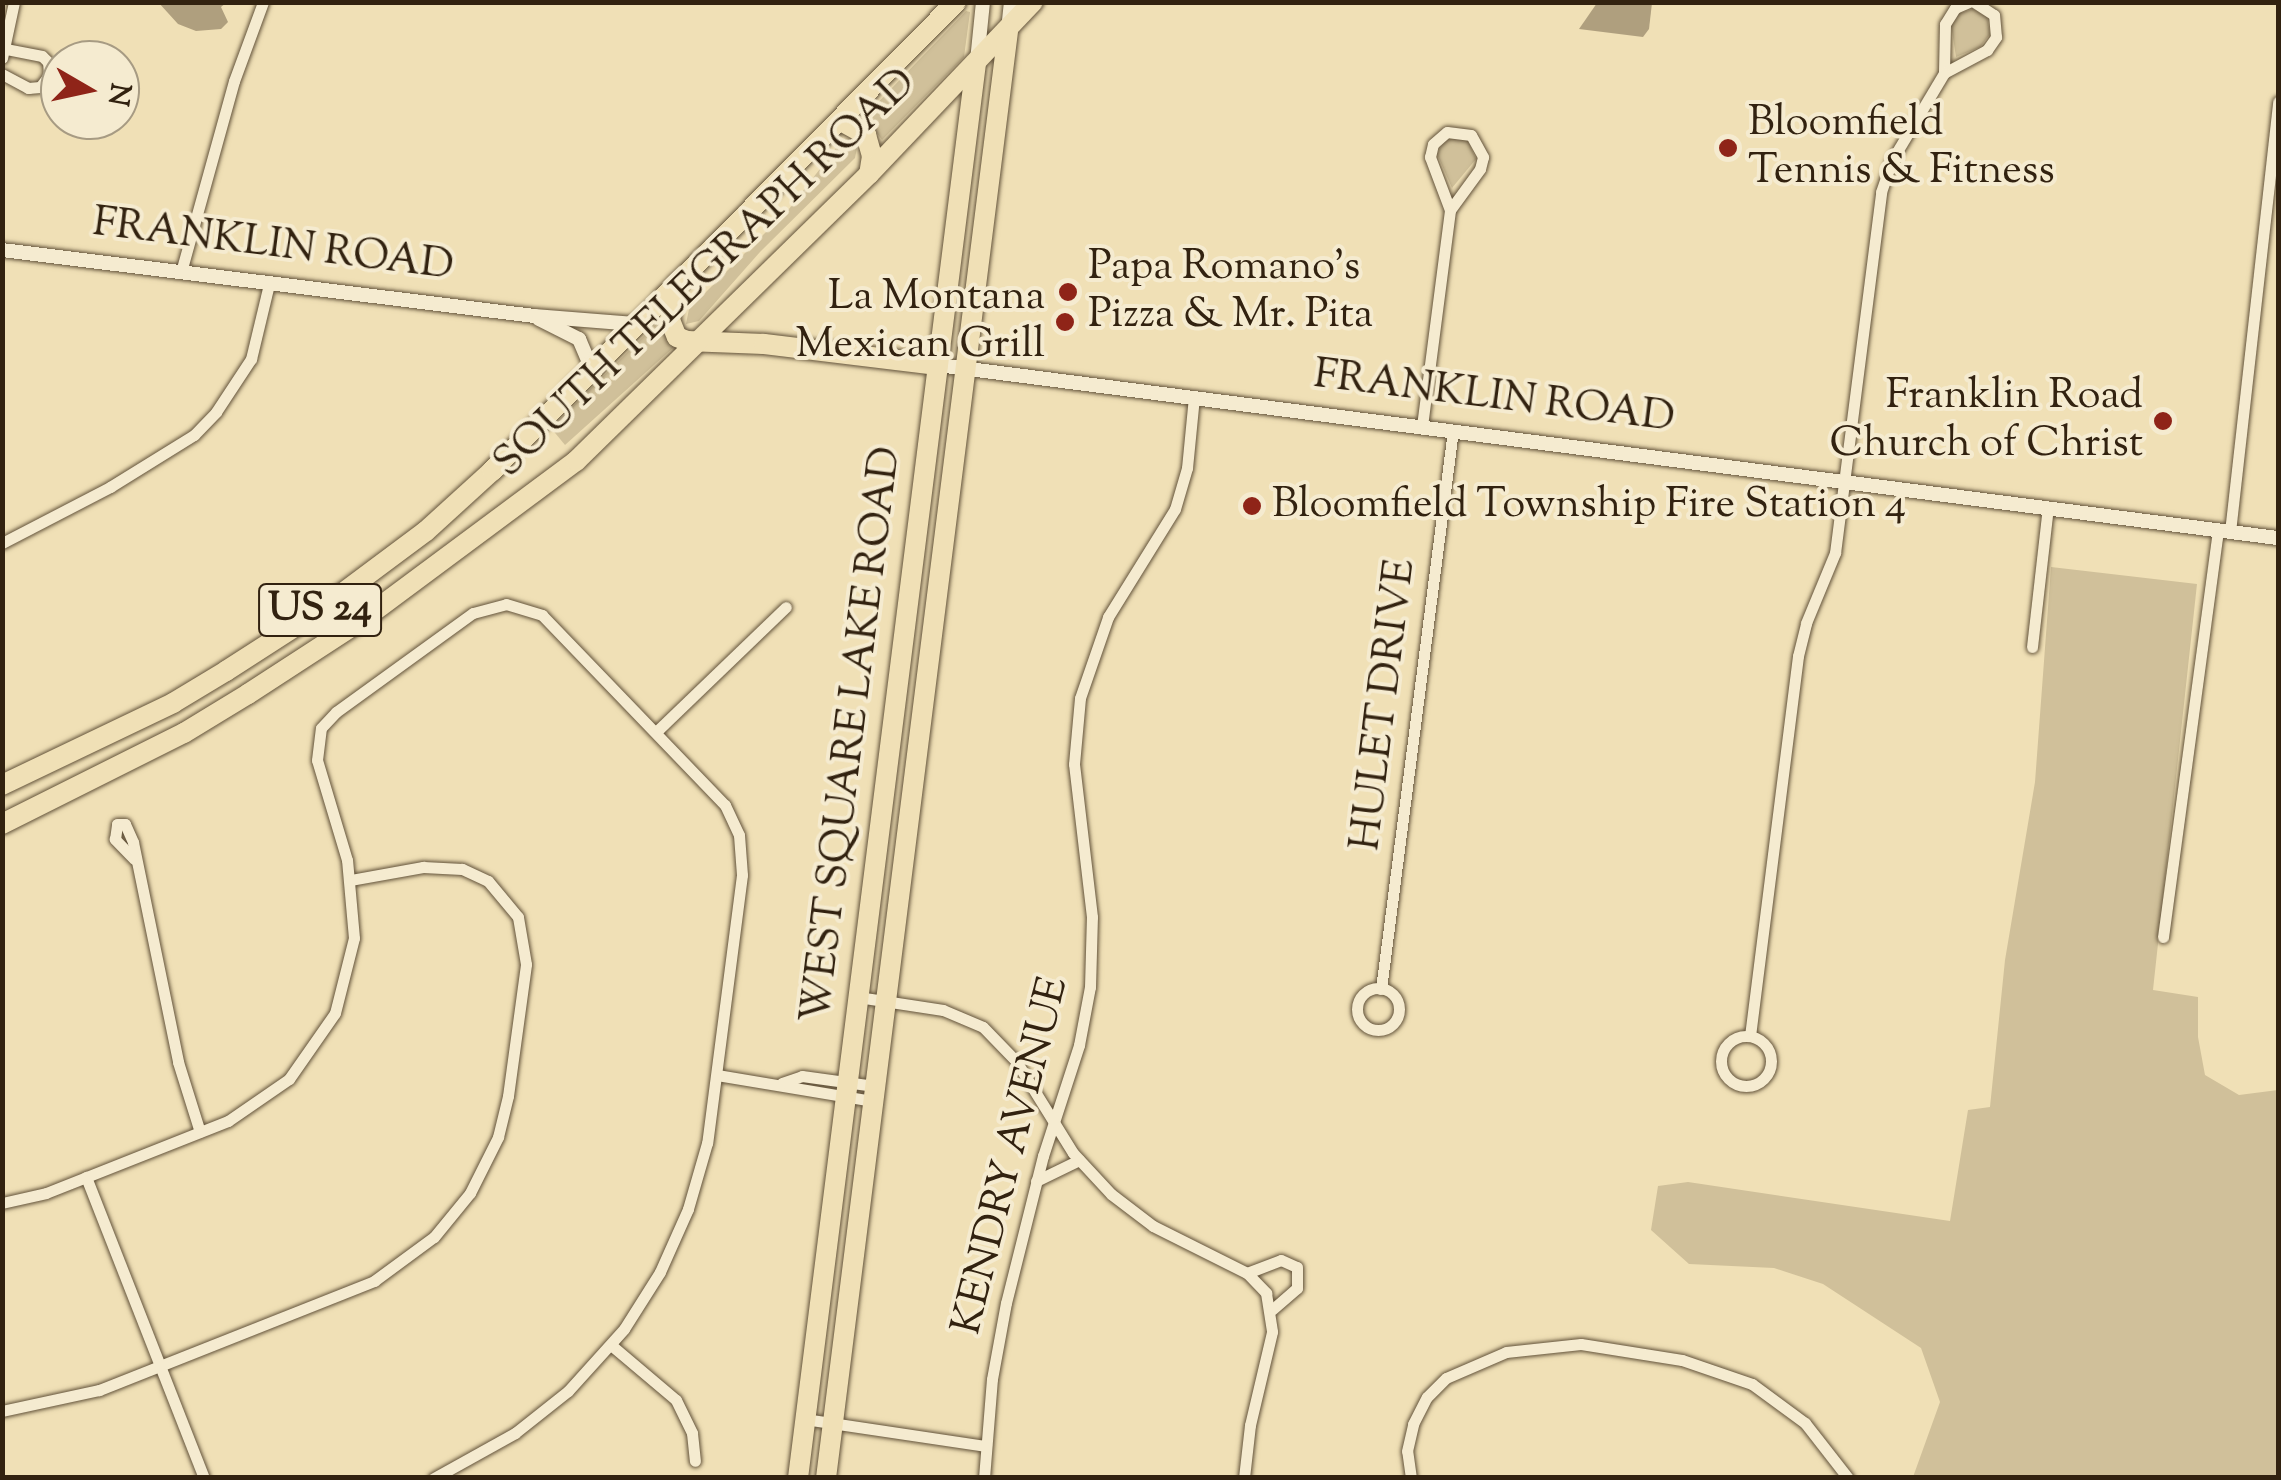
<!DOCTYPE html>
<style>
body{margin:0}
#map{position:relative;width:2281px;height:1480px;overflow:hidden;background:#f0e0b6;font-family:"Sorts Mill Goudy",serif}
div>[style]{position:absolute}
.green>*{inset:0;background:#d0c09a}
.water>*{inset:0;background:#af9f7e}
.roads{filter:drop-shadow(0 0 2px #62523a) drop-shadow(0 0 2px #62523a)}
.minor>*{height:11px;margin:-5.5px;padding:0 5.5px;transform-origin:5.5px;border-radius:5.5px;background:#f5ebd0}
.minor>.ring{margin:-5.5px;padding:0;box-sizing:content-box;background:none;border:11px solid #f5ebd0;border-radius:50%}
.tertiary>*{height:14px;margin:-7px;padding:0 7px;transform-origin:7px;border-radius:7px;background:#f5ebd0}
.trunk>*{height:20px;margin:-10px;padding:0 10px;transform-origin:10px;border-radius:10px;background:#f0e0b6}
.dots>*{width:28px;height:28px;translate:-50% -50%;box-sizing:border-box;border:5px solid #f5ebd0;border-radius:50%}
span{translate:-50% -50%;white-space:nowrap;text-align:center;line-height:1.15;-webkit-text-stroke:8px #f5ebd0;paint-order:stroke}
.shield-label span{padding:2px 8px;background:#f5ebd0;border:2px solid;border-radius:8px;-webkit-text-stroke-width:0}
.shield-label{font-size:40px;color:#322210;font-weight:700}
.poi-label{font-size:42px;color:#322210}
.left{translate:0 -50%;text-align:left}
.right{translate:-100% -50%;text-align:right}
.street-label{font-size:42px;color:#322210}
.frame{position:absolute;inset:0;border:5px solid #322210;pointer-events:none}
.north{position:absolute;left:40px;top:40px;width:100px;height:100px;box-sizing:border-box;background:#f5ebd0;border:2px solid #a79b83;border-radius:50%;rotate:99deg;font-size:28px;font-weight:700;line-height:40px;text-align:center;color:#322210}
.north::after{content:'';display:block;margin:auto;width:35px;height:45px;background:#8f2418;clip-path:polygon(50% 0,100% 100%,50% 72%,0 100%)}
</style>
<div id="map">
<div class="green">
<div style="clip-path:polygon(1973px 9px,1987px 17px,1990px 34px,1980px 47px,1956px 57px,1951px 24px,1957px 14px)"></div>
<div style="clip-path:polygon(966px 11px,970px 12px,964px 57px,882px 140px,865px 116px)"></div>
<div style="clip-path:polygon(1459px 137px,1468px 141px,1476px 159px,1452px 188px,1437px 154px,1444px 141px)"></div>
<div style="clip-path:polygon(852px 138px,858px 143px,855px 158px,760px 252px,699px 321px,686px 324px,689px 309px,789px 209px,843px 139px)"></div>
<div style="clip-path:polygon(659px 321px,674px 347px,565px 445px,551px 428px)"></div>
<div style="clip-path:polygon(2051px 567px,2197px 584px,2153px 990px,2198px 997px,2198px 1037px,2205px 1075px,2239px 1095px,2278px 1090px,2278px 1477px,1913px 1477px,1940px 1402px,1921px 1348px,1823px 1284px,1774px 1268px,1689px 1264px,1651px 1230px,1658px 1186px,1688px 1182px,1950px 1221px,1968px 1110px,1990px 1107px,2005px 960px,2035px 782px)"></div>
</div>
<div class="water">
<div style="clip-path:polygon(158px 2px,226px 3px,221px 7px,228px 22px,221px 29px,196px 31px,178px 24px)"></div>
<div style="clip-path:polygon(1597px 3px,1652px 3px,1649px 29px,1643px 37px,1579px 29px)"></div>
</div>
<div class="roads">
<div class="minor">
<div style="left:1969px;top:2px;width:15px;rotate:157deg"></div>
<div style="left:1955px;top:8px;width:19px;rotate:122deg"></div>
<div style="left:1945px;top:24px;width:49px;rotate:91.2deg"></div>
<div style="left:1944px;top:73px;width:49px;rotate:-28.1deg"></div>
<div style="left:1987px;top:50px;width:16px;rotate:-55deg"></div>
<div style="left:1996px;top:37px;width:22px;rotate:-95deg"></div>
<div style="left:1994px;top:15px;width:24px;rotate:-147deg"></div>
<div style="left:2px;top:58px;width:57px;rotate:-77.9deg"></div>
<div style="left:2px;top:74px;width:30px;rotate:28deg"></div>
<div style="left:28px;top:88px;width:12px;rotate:-5deg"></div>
<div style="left:40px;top:87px;width:15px;rotate:-53deg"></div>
<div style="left:49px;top:75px;width:13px;rotate:-94deg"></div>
<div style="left:48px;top:62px;width:8px;rotate:-135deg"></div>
<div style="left:42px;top:56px;width:36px;rotate:-169deg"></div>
<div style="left:1447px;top:132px;width:24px;rotate:7deg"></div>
<div style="left:1471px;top:135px;width:25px;rotate:61deg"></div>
<div style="left:1483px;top:157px;width:12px;rotate:104deg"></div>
<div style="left:1480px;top:169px;width:51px;rotate:126.2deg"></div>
<div style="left:1450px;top:210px;width:57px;rotate:-110.7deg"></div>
<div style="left:1430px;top:157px;width:13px;rotate:-77deg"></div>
<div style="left:1433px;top:144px;width:18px;rotate:-41deg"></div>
<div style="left:181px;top:272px;width:198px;rotate:-74.5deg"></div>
<div style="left:234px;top:81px;width:84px;rotate:-69.8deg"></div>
<div style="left:1422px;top:426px;width:218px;rotate:-82.6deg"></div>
<div style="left:2230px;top:532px;width:433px;rotate:-83.6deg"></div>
<div style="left:2px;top:543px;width:122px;rotate:-27.4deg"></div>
<div style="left:110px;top:487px;width:99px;rotate:-31.8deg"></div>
<div style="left:194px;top:435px;width:32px;rotate:-46deg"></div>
<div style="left:216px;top:412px;width:64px;rotate:-56.6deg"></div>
<div style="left:251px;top:359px;width:77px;rotate:-76.5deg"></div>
<div style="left:2032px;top:647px;width:141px;rotate:-83.5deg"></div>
<div style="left:656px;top:732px;width:180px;rotate:-43.9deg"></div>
<div style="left:134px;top:859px;width:28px;rotate:-134deg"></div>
<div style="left:115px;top:839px;width:15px;rotate:-82deg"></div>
<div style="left:117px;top:824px;width:8px"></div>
<div style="left:125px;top:824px;width:20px;rotate:66deg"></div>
<div style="left:133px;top:842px;width:225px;rotate:78.4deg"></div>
<div style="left:178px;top:1062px;width:73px;rotate:72.6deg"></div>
<div style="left:2163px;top:937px;width:411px;rotate:-82.3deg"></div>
<div class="ring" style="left:1357px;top:988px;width:31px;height:31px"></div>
<div style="left:1381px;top:989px;width:564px;rotate:-82.66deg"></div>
<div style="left:858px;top:997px;width:86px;rotate:8.7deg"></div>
<div style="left:943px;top:1010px;width:43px;rotate:23deg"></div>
<div style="left:983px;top:1027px;width:47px;rotate:45.9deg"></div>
<div style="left:1016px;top:1061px;width:108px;rotate:58.2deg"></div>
<div style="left:1073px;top:1153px;width:56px;rotate:47.2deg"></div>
<div style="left:1111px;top:1194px;width:53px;rotate:37.3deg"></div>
<div style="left:1153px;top:1226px;width:105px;rotate:26.6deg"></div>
<div style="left:1247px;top:1273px;width:28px;rotate:46deg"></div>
<div style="left:1266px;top:1293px;width:39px;rotate:81deg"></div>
<div style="left:1272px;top:1332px;width:96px;rotate:103.3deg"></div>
<div style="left:1250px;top:1425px;width:53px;rotate:96.5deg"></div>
<div class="ring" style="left:1721px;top:1036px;width:39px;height:39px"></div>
<div style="left:1750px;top:1036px;width:383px;rotate:-82.8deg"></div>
<div style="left:1798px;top:656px;width:34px;rotate:-76deg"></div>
<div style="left:1806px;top:623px;width:76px;rotate:-67.5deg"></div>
<div style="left:1835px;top:553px;width:364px;rotate:-82.7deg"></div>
<div style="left:1881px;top:192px;width:34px;rotate:-71deg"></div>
<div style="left:1892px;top:160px;width:101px;rotate:-59.1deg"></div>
<div style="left:717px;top:1075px;width:157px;rotate:9.5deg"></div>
<div style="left:782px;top:1083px;width:21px;rotate:-19deg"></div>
<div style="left:802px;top:1076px;width:73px;rotate:7.9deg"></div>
<div style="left:86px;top:1177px;width:323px;rotate:68.6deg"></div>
<div style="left:1036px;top:1181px;width:48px;rotate:-26deg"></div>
<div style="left:2px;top:1203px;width:45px;rotate:-12.8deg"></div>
<div style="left:46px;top:1193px;width:196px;rotate:-21.6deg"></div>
<div style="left:228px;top:1121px;width:74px;rotate:-34.5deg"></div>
<div style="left:289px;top:1079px;width:80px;rotate:-55.1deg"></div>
<div style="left:335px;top:1013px;width:77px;rotate:-75.8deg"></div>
<div style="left:354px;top:938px;width:78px;rotate:-95.1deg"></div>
<div style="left:347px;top:860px;width:104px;rotate:-106.7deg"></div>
<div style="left:317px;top:760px;width:32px;rotate:-83deg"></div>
<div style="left:321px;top:728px;width:22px;rotate:-47deg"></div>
<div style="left:336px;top:712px;width:169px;rotate:-35.9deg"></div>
<div style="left:473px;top:613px;width:34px;rotate:-15deg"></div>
<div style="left:506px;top:604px;width:38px;rotate:17deg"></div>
<div style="left:542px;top:615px;width:264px;rotate:46.1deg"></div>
<div style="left:725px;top:805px;width:33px;rotate:65deg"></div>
<div style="left:739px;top:835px;width:40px;rotate:85.7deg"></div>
<div style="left:742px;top:875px;width:270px;rotate:97.4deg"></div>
<div style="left:707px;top:1143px;width:69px;rotate:106.1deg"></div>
<div style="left:688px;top:1209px;width:69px;rotate:114deg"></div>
<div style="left:660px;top:1272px;width:67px;rotate:122.3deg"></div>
<div style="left:624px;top:1329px;width:84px;rotate:132.1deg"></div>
<div style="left:568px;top:1391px;width:68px;rotate:141.6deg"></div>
<div style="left:515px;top:1433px;width:93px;rotate:150.9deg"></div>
<div style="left:1247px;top:1273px;width:36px;rotate:-21deg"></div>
<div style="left:1281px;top:1260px;width:17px;rotate:24deg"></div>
<div style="left:1297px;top:1267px;width:21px;rotate:90deg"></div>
<div style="left:1297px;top:1288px;width:33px;rotate:139deg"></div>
<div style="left:611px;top:1345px;width:85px;rotate:40.2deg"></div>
<div style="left:676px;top:1400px;width:37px;rotate:64deg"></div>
<div style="left:692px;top:1433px;width:28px;rotate:84deg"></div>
<div style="left:2px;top:1411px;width:99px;rotate:-12.2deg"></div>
<div style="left:99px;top:1390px;width:296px;rotate:-21.6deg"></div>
<div style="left:374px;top:1281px;width:74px;rotate:-36.3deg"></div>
<div style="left:434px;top:1237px;width:57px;rotate:-50.7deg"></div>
<div style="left:470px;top:1193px;width:63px;rotate:-63.4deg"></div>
<div style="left:498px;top:1137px;width:42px;rotate:-76.3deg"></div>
<div style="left:508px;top:1096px;width:133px;rotate:-82.2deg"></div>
<div style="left:526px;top:964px;width:48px;rotate:-99.7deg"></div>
<div style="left:518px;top:917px;width:47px;rotate:-129.8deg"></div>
<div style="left:488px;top:881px;width:29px;rotate:-155deg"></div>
<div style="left:462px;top:869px;width:39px;rotate:-177deg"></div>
<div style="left:423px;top:867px;width:73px;rotate:169.8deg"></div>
<div style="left:805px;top:1419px;width:183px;rotate:8.5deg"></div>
<div style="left:984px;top:1478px;width:99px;rotate:-85.4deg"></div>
<div style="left:992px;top:1379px;width:77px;rotate:-79.6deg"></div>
<div style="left:1006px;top:1303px;width:152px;rotate:-75.9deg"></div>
<div style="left:1043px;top:1156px;width:117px;rotate:-72deg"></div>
<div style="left:1079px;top:1045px;width:59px;rotate:-79.3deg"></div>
<div style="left:1090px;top:987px;width:70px;rotate:-88.4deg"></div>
<div style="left:1092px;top:917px;width:154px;rotate:-96.7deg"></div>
<div style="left:1074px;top:764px;width:66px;rotate:-84.8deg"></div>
<div style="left:1080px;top:698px;width:86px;rotate:-70.9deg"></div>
<div style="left:1108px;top:617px;width:127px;rotate:-58.2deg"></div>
<div style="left:1175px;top:509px;width:43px;rotate:-73.7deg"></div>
<div style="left:1187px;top:468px;width:71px;rotate:-84.4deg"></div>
<div style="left:1411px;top:1478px;width:27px;rotate:-98deg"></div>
<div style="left:1407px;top:1451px;width:28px;rotate:-77deg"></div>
<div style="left:1413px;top:1424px;width:30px;rotate:-63deg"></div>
<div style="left:1427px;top:1397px;width:27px;rotate:-45deg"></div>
<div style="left:1446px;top:1378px;width:65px;rotate:-23.4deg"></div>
<div style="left:1506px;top:1352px;width:75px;rotate:-6.1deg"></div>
<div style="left:1581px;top:1344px;width:102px;rotate:9deg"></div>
<div style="left:1682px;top:1360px;width:74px;rotate:18.9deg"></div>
<div style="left:1752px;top:1384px;width:66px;rotate:36.3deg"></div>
<div style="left:1805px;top:1423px;width:70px;rotate:52deg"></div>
</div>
<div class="tertiary">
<div style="left:1008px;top:30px;width:28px;rotate:-84deg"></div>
<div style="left:977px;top:61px;width:59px;rotate:-84.2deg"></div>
<div style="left:2px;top:250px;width:536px;rotate:7.07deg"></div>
<div style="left:534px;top:316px;width:101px;rotate:4.5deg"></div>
<div style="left:539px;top:319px;width:45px;rotate:26.6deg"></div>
<div style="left:579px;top:339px;width:33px;rotate:67deg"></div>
<div style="left:938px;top:365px;width:1351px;rotate:7.36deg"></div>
</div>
<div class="trunk">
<div style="left:841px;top:121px;width:29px;rotate:29deg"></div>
<div style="left:866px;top:135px;width:22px;rotate:74deg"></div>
<div style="left:872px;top:156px;width:18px;rotate:99deg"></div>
<div style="left:677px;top:283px;width:38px;rotate:101deg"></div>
<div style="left:670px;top:320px;width:18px;rotate:68deg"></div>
<div style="left:677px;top:337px;width:11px;rotate:22deg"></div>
<div style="left:687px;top:341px;width:77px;rotate:2.2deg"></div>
<div style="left:764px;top:344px;width:175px;rotate:6.9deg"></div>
<div style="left:2px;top:785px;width:190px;rotate:-25.6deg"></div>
<div style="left:173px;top:703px;width:62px;rotate:-31.1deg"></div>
<div style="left:226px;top:671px;width:107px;rotate:-32.8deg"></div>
<div style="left:316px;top:613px;width:137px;rotate:-36.7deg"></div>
<div style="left:426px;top:531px;width:89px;rotate:-42.3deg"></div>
<div style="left:492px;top:471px;width:660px;rotate:-45.31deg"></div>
<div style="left:2px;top:824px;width:203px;rotate:-26.6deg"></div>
<div style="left:184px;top:733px;width:75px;rotate:-31.4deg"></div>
<div style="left:248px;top:694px;width:136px;rotate:-33deg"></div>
<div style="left:362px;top:620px;width:267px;rotate:-36.6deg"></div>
<div style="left:576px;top:461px;width:410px;rotate:-44.4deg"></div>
<div style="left:869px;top:174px;width:238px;rotate:-46.4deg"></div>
<div style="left:798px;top:1478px;width:1425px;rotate:-82.83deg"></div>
<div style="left:826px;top:1478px;width:1458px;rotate:-82.83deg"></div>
</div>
</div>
<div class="dots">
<div style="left:1728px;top:148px;background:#8f2418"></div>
<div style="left:1068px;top:292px;background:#8f2418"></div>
<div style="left:1065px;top:322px;background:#8f2418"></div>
<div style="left:2163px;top:421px;background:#8f2418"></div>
<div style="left:1252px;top:506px;background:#8f2418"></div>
</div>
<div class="shield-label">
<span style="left:320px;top:610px">US 24</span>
</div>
<div class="poi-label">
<span class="left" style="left:1748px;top:148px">Bloomfield<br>Tennis &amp; Fitness</span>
<span class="left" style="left:1088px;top:292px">Papa Romano's<br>Pizza &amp; Mr. Pita</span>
<span class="right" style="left:1045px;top:322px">La Montana<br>Mexican Grill</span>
<span class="right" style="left:2143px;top:421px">Franklin Road<br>Church of Christ</span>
<span class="left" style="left:1272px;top:506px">Bloomfield Township Fire Station 4</span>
</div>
<div class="street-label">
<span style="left:273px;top:246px;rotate:7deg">FRANKLIN ROAD</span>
<span style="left:706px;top:274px;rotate:-44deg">SOUTH TELEGRAPH ROAD</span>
<span style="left:1494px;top:398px;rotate:7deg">FRANKLIN ROAD</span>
<span style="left:1385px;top:705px;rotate:-83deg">HULET DRIVE</span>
<span style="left:853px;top:735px;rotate:-83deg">WEST SQUARE LAKE ROAD</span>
<span style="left:1012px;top:1156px;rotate:-76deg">KENDRY AVENUE</span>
</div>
<div class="frame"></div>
<div class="north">N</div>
</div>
